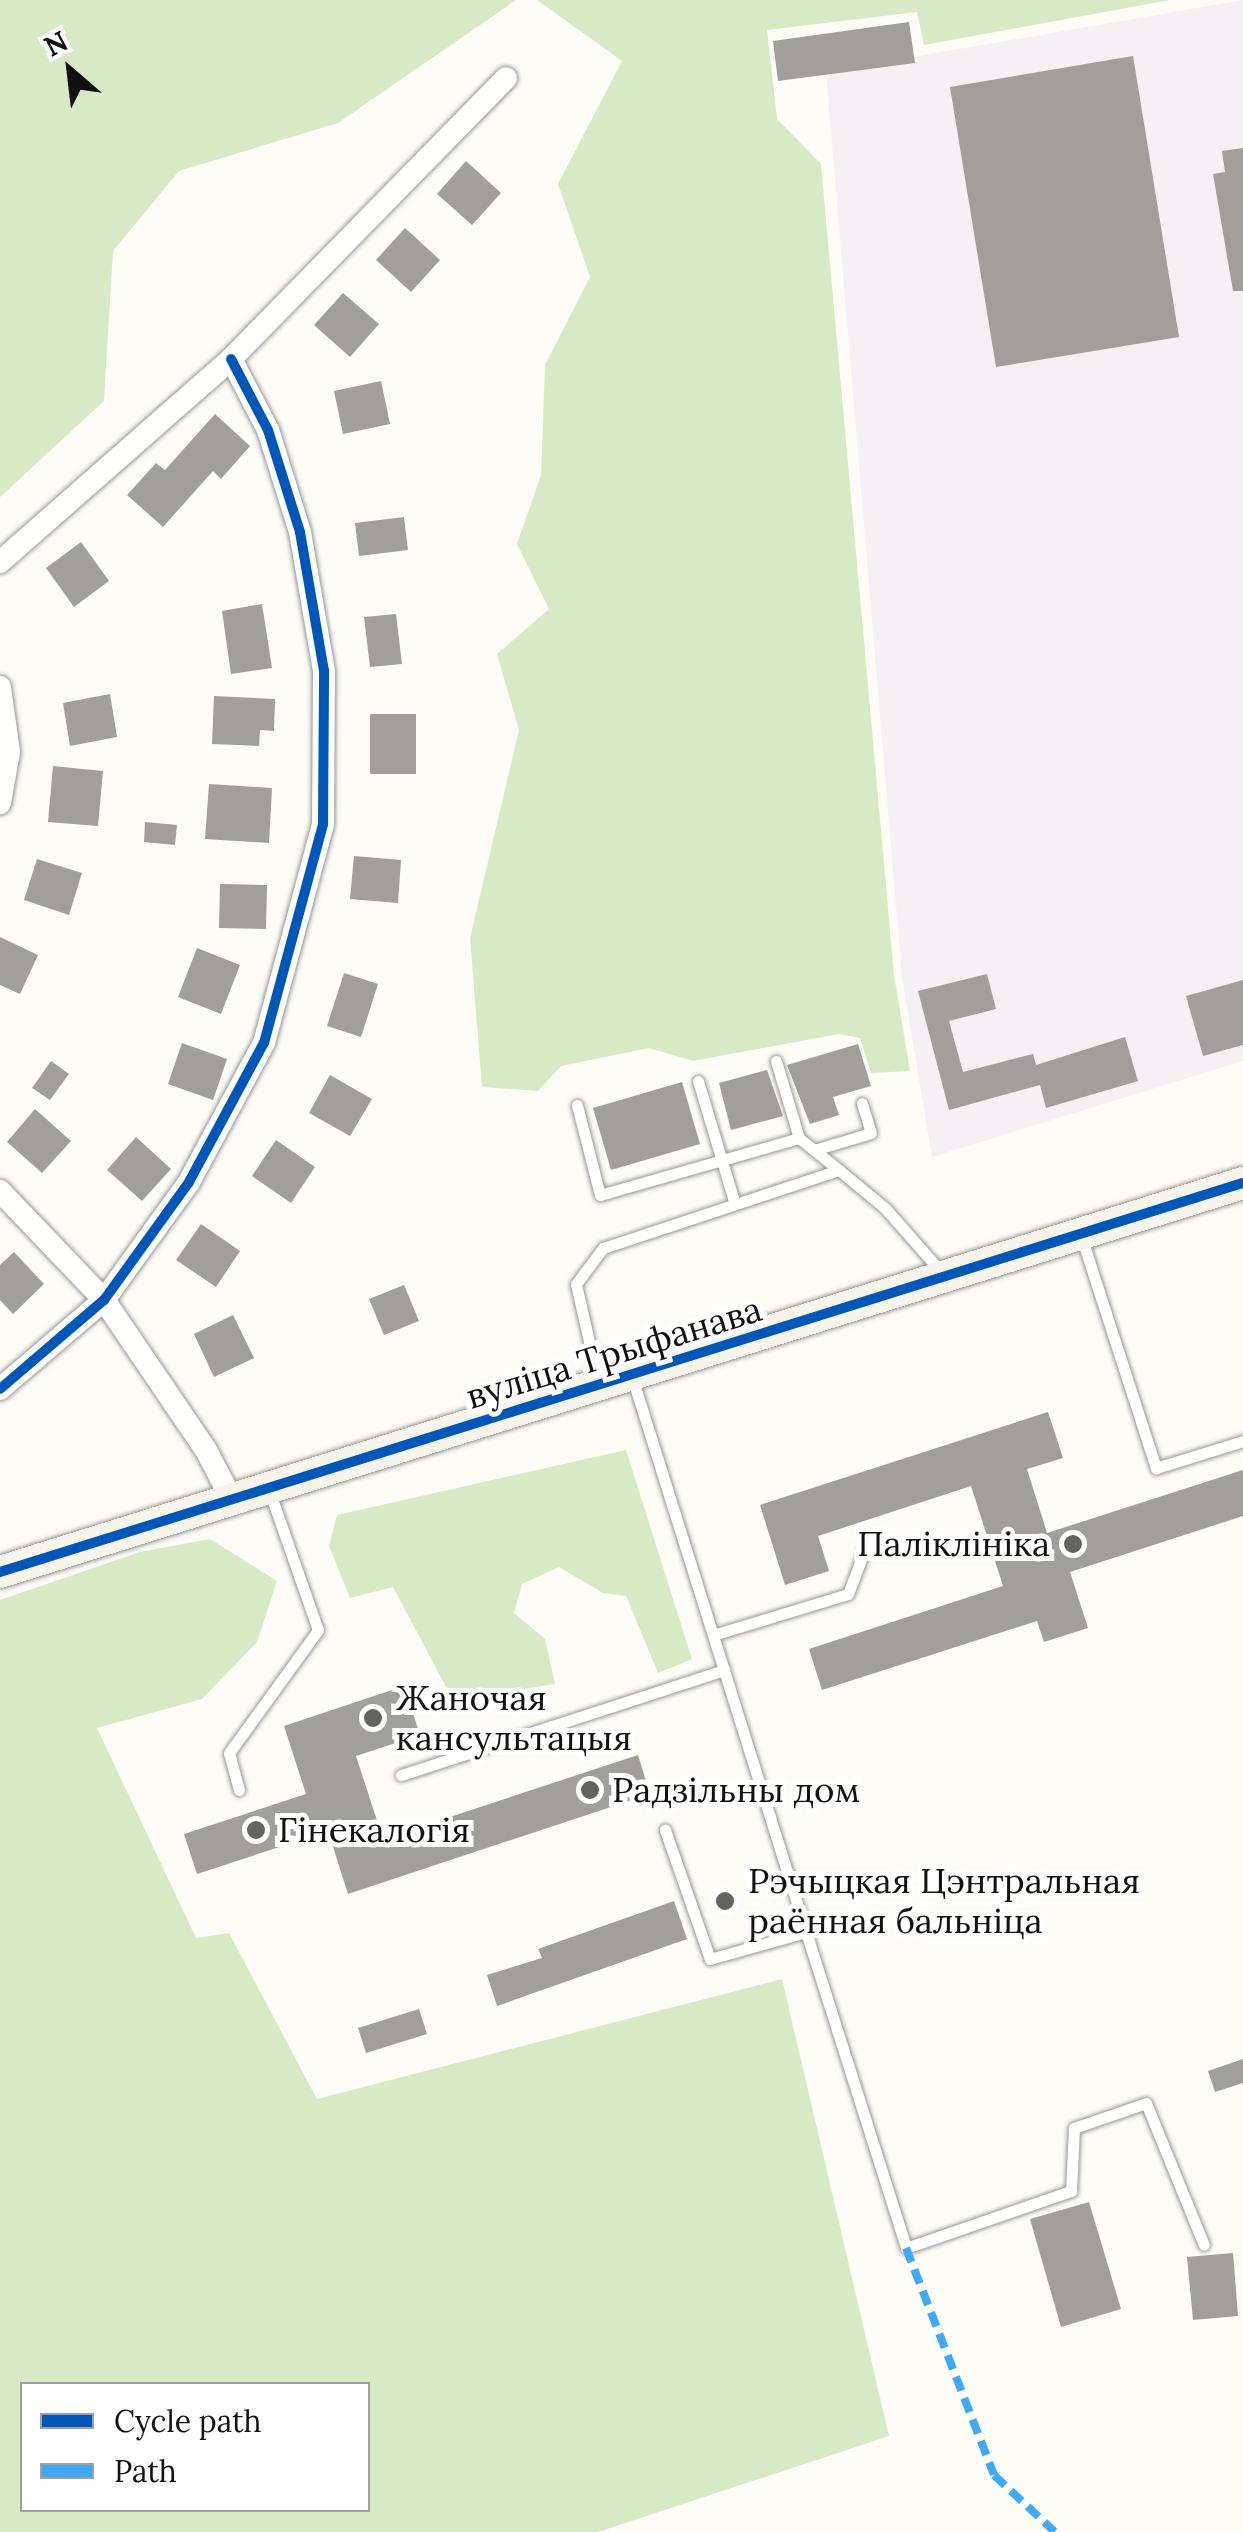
<!DOCTYPE html>
<meta charset="utf-8">
<style>
body{margin:0}
#map{position:relative;width:1243px;height:2532px;overflow:hidden;background:#fdfcf7;font-family:Lora,serif}
div>[style]{position:absolute}
.industrial>*{inset:0;background:#f5f0f3}
.forest>*{inset:0;background:#d8eac5}
.building>*{inset:0;background:#a19f9c}
.roads{filter:drop-shadow(0 0 2px #979795) drop-shadow(0 0 2px #979795)}
.lane>*{height:11px;margin:-5.5px;padding:0 5.5px;transform-origin:5.5px;border-radius:5.5px;background:#fffffe}
.street>*{height:22px;margin:-11px;padding:0 11px;transform-origin:11px;border-radius:11px;background:#fffffe}
.secondary>*{height:32px;margin:-16px;padding:0 16px;transform-origin:16px;border-radius:16px;background:#f6f4eb}
.quiet>*{height:8px;margin-top:-4px;transform-origin:0;background:repeating-linear-gradient(90deg,#3fa9f5 0 15px,transparent 0 23px)}
.cycleway>*{height:10px;margin:-5px;padding:0 5px;transform-origin:5px;border-radius:5px;background:#0057b8}
.dots>*{width:28px;height:28px;translate:-50% -50%;box-sizing:border-box;border:5px solid #fff;border-radius:50%}
span{translate:-50% -50%;white-space:nowrap;text-align:center;line-height:1.15;-webkit-text-stroke:10px #fff;paint-order:stroke}
.street-label{font-size:35px;color:#111}
.poi-label{font-size:35px;color:#111}
.right{translate:-100% -50%;text-align:right}
.left{translate:0 -50%;text-align:left}
.legend{position:absolute;left:20px;top:2382px;width:350px;height:130px;box-sizing:border-box;background:#fff;border:2px solid #a0a0a0;margin:0;padding:12px 18px;list-style:none;font-size:30px;color:#111}
.legend li{display:flex;align-items:center;gap:20px;height:50px}
.legend b{width:50px;border:2px solid #a0a0a0}
.north{position:absolute;left:20px;top:20px;width:100px;height:100px;-webkit-text-stroke:8px #fff;paint-order:stroke;rotate:332deg;font-size:28px;font-weight:700;line-height:40px;text-align:center;color:#111}
.north::after{content:'';display:block;margin:auto;width:35px;height:45px;background:#111;clip-path:polygon(50% 0,100% 100%,50% 72%,0 100%)}
</style>
<div id="map">
<div class="industrial">
<div style="clip-path:polygon(1243px 0,1243px 1061px,932px 1157px,902px 977px,826px 72px)"></div>
</div>
<div class="forest">
<div style="clip-path:polygon(0 0,516px 0,338px 123px,179px 171px,113px 251px,104px 401px,0 497px)"></div>
<div style="clip-path:polygon(537px 0,1170px 0,924px 45px,917px 12px,767px 30px,777px 119px,821px 164px,894px 975px,910px 1071px,871px 1073px,860px 1038px,839px 1034px,693px 1061px,649px 1048px,561px 1066px,538px 1091px,482px 1087px,470px 938px,519px 730px,497px 654px,549px 609px,517px 544px,541px 475px,545px 365px,590px 277px,558px 184px,622px 61px)"></div>
<div style="clip-path:polygon(626px 1450px,692px 1659px,658px 1673px,626px 1596px,603px 1593px,559px 1567px,522px 1584px,514px 1613px,545px 1639px,555px 1684px,453px 1700px,393px 1587px,350px 1598px,329px 1546px,337px 1515px)"></div>
<div style="clip-path:polygon(evenodd,210px 1539px,277px 1581px,257px 1642px,202px 1699px,97px 1728px,196px 1938px,229px 1933px,317px 2099px,782px 1979px,889px 2436px,598px 2532px,0 2532px,0 1600px,140px 1552px,210px 1539px,22px 2384px,368px 2384px,368px 2510px,22px 2510px,22px 2384px)"></div>
</div>
<div class="building">
<div style="clip-path:polygon(909px 22px,915px 63px,778px 81px,773px 41px)"></div>
<div style="clip-path:polygon(1133px 56px,1179px 337px,996px 367px,950px 87px)"></div>
<div style="clip-path:polygon(1243px 148px,1243px 291px,1233px 291px,1213px 174px,1225px 172px,1222px 151px)"></div>
<div style="clip-path:polygon(466px 161px,501px 193px,472px 225px,437px 194px)"></div>
<div style="clip-path:polygon(405px 228px,440px 260px,411px 292px,376px 260px)"></div>
<div style="clip-path:polygon(343px 293px,379px 324px,350px 357px,314px 325px)"></div>
<div style="clip-path:polygon(381px 381px,390px 424px,343px 434px,334px 391px)"></div>
<div style="clip-path:polygon(215px 414px,250px 446px,221px 479px,213px 471px,163px 527px,127px 495px,156px 463px,165px 470px)"></div>
<div style="clip-path:polygon(404px 517px,408px 550px,359px 556px,355px 523px)"></div>
<div style="clip-path:polygon(81px 542px,109px 581px,74px 607px,46px 568px)"></div>
<div style="clip-path:polygon(262px 604px,272px 668px,231px 674px,222px 611px)"></div>
<div style="clip-path:polygon(396px 614px,402px 664px,370px 667px,364px 617px)"></div>
<div style="clip-path:polygon(110px 694px,117px 737px,70px 746px,63px 703px)"></div>
<div style="clip-path:polygon(214px 696px,275px 699px,274px 731px,260px 730px,259px 746px,212px 744px)"></div>
<div style="clip-path:polygon(370px 714px,416px 714px,416px 774px,370px 774px)"></div>
<div style="clip-path:polygon(53px 766px,103px 771px,98px 826px,48px 822px)"></div>
<div style="clip-path:polygon(209px 784px,272px 788px,269px 843px,205px 839px)"></div>
<div style="clip-path:polygon(145px 822px,177px 825px,175px 845px,144px 842px)"></div>
<div style="clip-path:polygon(354px 856px,401px 860px,398px 903px,350px 899px)"></div>
<div style="clip-path:polygon(37px 859px,82px 873px,69px 915px,24px 900px)"></div>
<div style="clip-path:polygon(220px 884px,267px 885px,266px 929px,219px 928px)"></div>
<div style="clip-path:polygon(0 937px,38px 955px,20px 994px,0 985px)"></div>
<div style="clip-path:polygon(197px 948px,240px 965px,221px 1014px,178px 997px)"></div>
<div style="clip-path:polygon(344px 973px,378px 984px,361px 1037px,327px 1026px)"></div>
<div style="clip-path:polygon(987px 974px,996px 1009px,949px 1021px,963px 1072px,1033px 1054px,1036px 1065px,1125px 1037px,1138px 1081px,1046px 1108px,1040px 1085px,949px 1110px,918px 991px)"></div>
<div style="clip-path:polygon(1243px 980px,1243px 1045px,1203px 1056px,1186px 996px)"></div>
<div style="clip-path:polygon(182px 1043px,227px 1059px,213px 1100px,168px 1084px)"></div>
<div style="clip-path:polygon(858px 1044px,871px 1086px,833px 1097px,839px 1115px,810px 1124px,787px 1065px)"></div>
<div style="clip-path:polygon(51px 1061px,69px 1074px,50px 1100px,32px 1088px)"></div>
<div style="clip-path:polygon(767px 1070px,783px 1116px,731px 1130px,719px 1083px)"></div>
<div style="clip-path:polygon(330px 1075px,372px 1099px,350px 1136px,309px 1113px)"></div>
<div style="clip-path:polygon(682px 1082px,700px 1144px,611px 1170px,593px 1108px)"></div>
<div style="clip-path:polygon(35px 1109px,71px 1141px,42px 1173px,7px 1142px)"></div>
<div style="clip-path:polygon(136px 1137px,171px 1169px,142px 1201px,107px 1170px)"></div>
<div style="clip-path:polygon(276px 1140px,315px 1167px,291px 1203px,252px 1176px)"></div>
<div style="clip-path:polygon(201px 1224px,240px 1251px,216px 1287px,176px 1260px)"></div>
<div style="clip-path:polygon(14px 1252px,44px 1284px,13px 1314px,0 1300px,0 1265px)"></div>
<div style="clip-path:polygon(404px 1285px,419px 1321px,384px 1335px,369px 1299px)"></div>
<div style="clip-path:polygon(233px 1315px,254px 1358px,214px 1377px,194px 1334px)"></div>
<div style="clip-path:polygon(1048px 1412px,1063px 1458px,1027px 1469px,1047px 1533px,1243px 1470px,1243px 1516px,1070px 1572px,1088px 1628px,1044px 1642px,1037px 1621px,822px 1690px,809px 1649px,1003px 1586px,971px 1486px,818px 1536px,829px 1571px,785px 1585px,760px 1505px)"></div>
<div style="clip-path:polygon(404px 1686px,420px 1735px,356px 1756px,383px 1839px,638px 1755px,650px 1794px,348px 1894px,328px 1831px,197px 1874px,184px 1834px,306px 1794px,284px 1726px)"></div>
<div style="clip-path:polygon(674px 1901px,687px 1939px,497px 2006px,487px 1975px,542px 1958px,538px 1949px)"></div>
<div style="clip-path:polygon(419px 2009px,427px 2034px,366px 2053px,358px 2028px)"></div>
<div style="clip-path:polygon(1243px 2059px,1243px 2083px,1215px 2092px,1208px 2071px)"></div>
<div style="clip-path:polygon(1089px 2202px,1121px 2309px,1061px 2327px,1030px 2219px)"></div>
<div style="clip-path:polygon(1233px 2253px,1238px 2316px,1193px 2320px,1187px 2257px)"></div>
</div>
<div class="roads">
<div class="lane">
<div style="left:776px;top:1061px;width:80px;rotate:73.4deg"></div>
<div style="left:698px;top:1081px;width:128px;rotate:73.3deg"></div>
<div style="left:577px;top:1105px;width:93px;rotate:75.7deg"></div>
<div style="left:600px;top:1195px;width:207px;rotate:-16deg"></div>
<div style="left:799px;top:1138px;width:51px;rotate:38.7deg"></div>
<div style="left:814px;top:1150px;width:59px;rotate:-16.6deg"></div>
<div style="left:871px;top:1133px;width:31px;rotate:-107deg"></div>
<div style="left:1082px;top:1239px;width:241px;rotate:72.1deg"></div>
<div style="left:1156px;top:1468px;width:91px;rotate:-17.2deg"></div>
<div style="left:632px;top:1377px;width:582px;rotate:72.59deg"></div>
<div style="left:806px;top:1932px;width:100px;rotate:164.3deg"></div>
<div style="left:710px;top:1959px;width:137px;rotate:-109.2deg"></div>
<div style="left:598px;top:1381px;width:99px;rotate:-102.8deg"></div>
<div style="left:576px;top:1284px;width:45px;rotate:-53.1deg"></div>
<div style="left:603px;top:1248px;width:249px;rotate:-18.3deg"></div>
<div style="left:839px;top:1170px;width:60px;rotate:39.6deg"></div>
<div style="left:885px;top:1208px;width:88px;rotate:48.7deg"></div>
<div style="left:713px;top:1635px;width:141px;rotate:-16.9deg"></div>
<div style="left:848px;top:1594px;width:60px;rotate:-69.4deg"></div>
<div style="left:401px;top:1775px;width:340px;rotate:-18deg"></div>
<div style="left:239px;top:1790px;width:38px;rotate:-105deg"></div>
<div style="left:229px;top:1753px;width:152px;rotate:-54.1deg"></div>
<div style="left:318px;top:1630px;width:145px;rotate:-109.3deg"></div>
<div style="left:806px;top:1932px;width:331px;rotate:72.4deg"></div>
<div style="left:906px;top:2248px;width:175px;rotate:-19.1deg"></div>
<div style="left:1071px;top:2191px;width:63px;rotate:-87.3deg"></div>
<div style="left:1074px;top:2128px;width:76px;rotate:-19.1deg"></div>
<div style="left:1146px;top:2103px;width:153px;rotate:67.8deg"></div>
</div>
<div class="street">
<div style="left:0;top:562px;width:308px;rotate:-41.3deg"></div>
<div style="left:231px;top:359px;width:393px;rotate:-45.6deg"></div>
<div style="left:0;top:687px;width:66px;rotate:82.1deg"></div>
<div style="left:9px;top:752px;width:52px;rotate:100deg"></div>
<div style="left:0;top:1191px;width:151px;rotate:46.3deg"></div>
<div style="left:104px;top:1300px;width:181px;rotate:55.8deg"></div>
<div style="left:206px;top:1450px;width:56px;rotate:62.5deg"></div>
<div style="left:0;top:1389px;width:137px;rotate:-40.6deg"></div>
<div style="left:104px;top:1300px;width:145px;rotate:-54.2deg"></div>
<div style="left:189px;top:1182px;width:158px;rotate:-61.7deg"></div>
<div style="left:264px;top:1043px;width:227px;rotate:-74.9deg"></div>
<div style="left:323px;top:824px;width:153px;rotate:-89.6deg"></div>
<div style="left:324px;top:671px;width:141px;rotate:-99.8deg"></div>
<div style="left:300px;top:532px;width:107px;rotate:-107.4deg"></div>
<div style="left:268px;top:430px;width:80px;rotate:-117.5deg"></div>
</div>
<div class="secondary">
<div style="left:0;top:1572px;width:1302px;rotate:-17.38deg"></div>
</div>
</div>
<div class="quiet">
<div style="left:906px;top:2248px;width:243px;rotate:68.8deg"></div>
<div style="left:994px;top:2475px;width:83px;rotate:43.1deg"></div>
</div>
<div class="cycleway">
<div style="left:0;top:1389px;width:137px;rotate:-40.6deg"></div>
<div style="left:104px;top:1300px;width:145px;rotate:-54.2deg"></div>
<div style="left:189px;top:1182px;width:158px;rotate:-61.7deg"></div>
<div style="left:264px;top:1043px;width:227px;rotate:-74.9deg"></div>
<div style="left:323px;top:824px;width:153px;rotate:-89.6deg"></div>
<div style="left:324px;top:671px;width:141px;rotate:-99.8deg"></div>
<div style="left:300px;top:532px;width:107px;rotate:-107.4deg"></div>
<div style="left:268px;top:430px;width:80px;rotate:-117.5deg"></div>
<div style="left:0;top:1572px;width:1302px;rotate:-17.38deg"></div>
</div>
<div class="dots">
<div style="left:1073px;top:1544px;background:#646362"></div>
<div style="left:373px;top:1718px;background:#646362"></div>
<div style="left:590px;top:1790px;background:#646362"></div>
<div style="left:256px;top:1830px;background:#646362"></div>
<div style="left:725px;top:1901px;background:#646362"></div>
</div>
<div class="street-label">
<span style="left:614px;top:1353px;rotate:-17deg">вуліца Трыфанава</span>
</div>
<div class="poi-label">
<span class="right" style="left:1050px;top:1544px">Паліклініка</span>
<span class="left" style="left:396px;top:1718px">Жаночая<br>кансультацыя</span>
<span class="left" style="left:612px;top:1790px">Радзільны дом</span>
<span class="left" style="left:278px;top:1830px">Гінекалогія</span>
<span class="left" style="left:748px;top:1901px">Рэчыцкая Цэнтральная<br>раённая бальніца</span>
</div>
<ul class="legend">
<li><b style="height:12px;background:#0057b8"></b>Cycle path</li>
<li><b style="height:12px;background:#3fa9f5"></b>Path</li>
</ul>
<div class="north">N</div>
</div>
